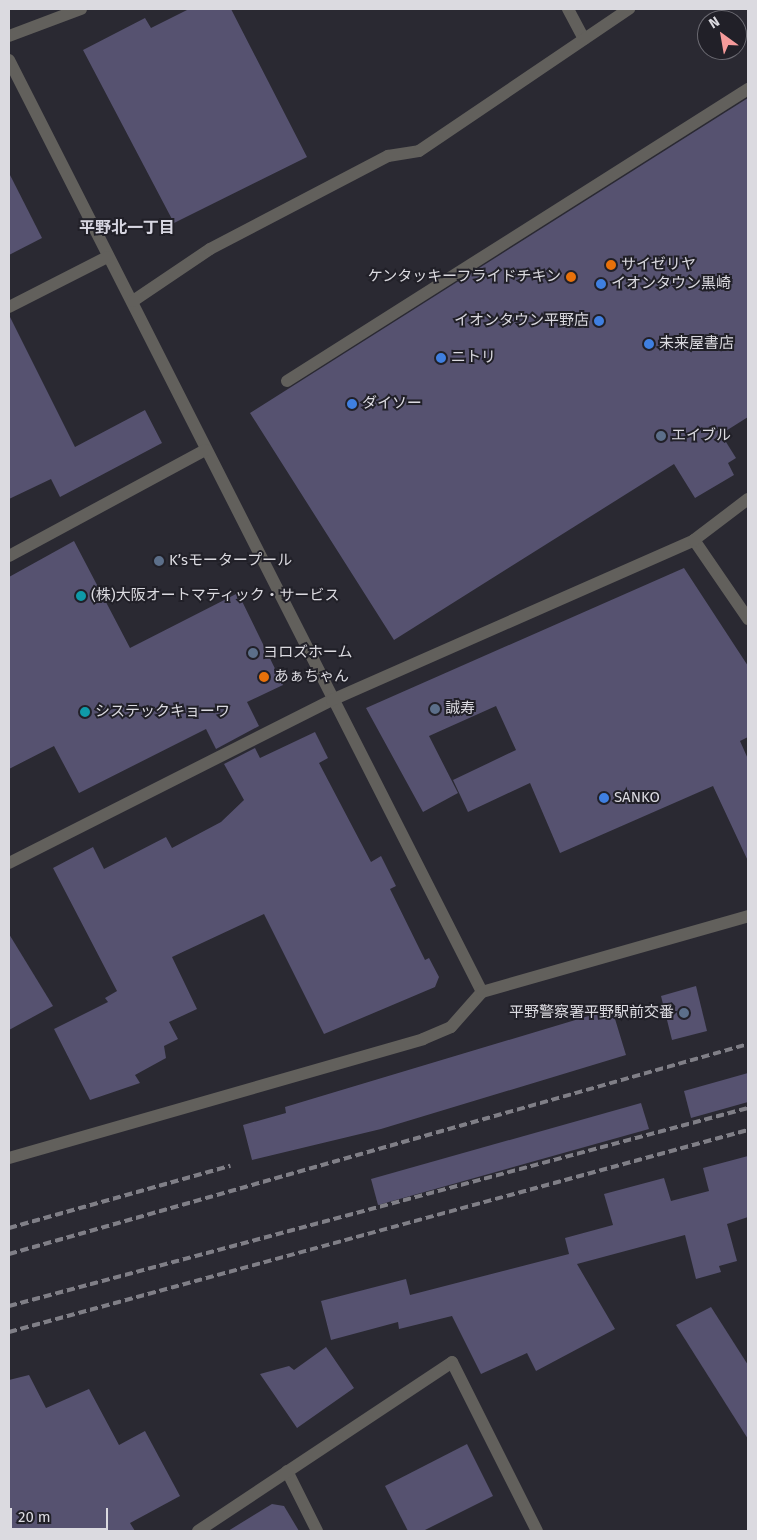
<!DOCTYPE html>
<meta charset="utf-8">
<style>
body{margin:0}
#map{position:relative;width:757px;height:1540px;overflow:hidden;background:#2a2932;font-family:"Fira Sans","Noto Sans JP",sans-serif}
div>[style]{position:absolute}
.building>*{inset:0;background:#565270}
.minor>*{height:12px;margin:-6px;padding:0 6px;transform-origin:6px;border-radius:6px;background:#62605c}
.rail>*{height:4px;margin-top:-2px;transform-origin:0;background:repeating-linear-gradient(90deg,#807f87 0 8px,transparent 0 12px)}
.dots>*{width:14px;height:14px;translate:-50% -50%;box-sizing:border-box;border:2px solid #212028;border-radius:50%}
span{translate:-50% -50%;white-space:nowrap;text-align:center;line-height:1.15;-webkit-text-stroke:4px #212028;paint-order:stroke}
.poi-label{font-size:15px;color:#dbdae0}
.left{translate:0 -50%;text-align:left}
.right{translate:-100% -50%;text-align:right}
.neighbourhood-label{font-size:16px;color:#d7d6e1;font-weight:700}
.frame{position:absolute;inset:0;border:10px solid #dbdae0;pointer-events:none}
.north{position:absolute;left:697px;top:10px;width:50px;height:50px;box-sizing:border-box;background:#212028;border:1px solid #6b6a72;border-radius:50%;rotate:328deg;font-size:14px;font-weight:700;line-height:20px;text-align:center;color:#dbdae0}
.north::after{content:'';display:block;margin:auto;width:18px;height:22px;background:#f59b9b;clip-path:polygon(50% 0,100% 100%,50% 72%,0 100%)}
.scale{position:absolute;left:10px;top:1508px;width:98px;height:22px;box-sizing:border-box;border:2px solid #dbdae0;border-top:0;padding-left:6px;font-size:15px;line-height:18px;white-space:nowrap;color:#dbdae0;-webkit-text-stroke:4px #212028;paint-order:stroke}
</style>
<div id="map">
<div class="building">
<div style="clip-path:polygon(189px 9px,231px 9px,307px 157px,174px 223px,83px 50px,145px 18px,151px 28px)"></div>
<div style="clip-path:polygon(748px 98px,748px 417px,721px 434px,736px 458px,728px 463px,734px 475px,695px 498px,674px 464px,394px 640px,250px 413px)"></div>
<div style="clip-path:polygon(9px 173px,42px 238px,9px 255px)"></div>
<div style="clip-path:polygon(9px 315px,75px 447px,145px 410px,162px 443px,60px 497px,51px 479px,9px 499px)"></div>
<div style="clip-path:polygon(74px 541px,130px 648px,238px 593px,283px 685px,247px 702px,259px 726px,216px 749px,206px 729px,79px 793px,54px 746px,9px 769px,9px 577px)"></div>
<div style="clip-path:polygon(684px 568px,748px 666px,748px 737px,740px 741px,748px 759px,748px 861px,713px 786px,560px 853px,530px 783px,468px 812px,453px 780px,516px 750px,496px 706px,429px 736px,458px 793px,423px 812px,366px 708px)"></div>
<div style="clip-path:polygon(315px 732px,328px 758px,319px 763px,371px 862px,381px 856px,396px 886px,390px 889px,425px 960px,429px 958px,439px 977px,435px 987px,324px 1034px,264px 914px,172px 957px,197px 1009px,169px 1022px,178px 1039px,164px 1046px,166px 1058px,135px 1075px,140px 1083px,90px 1100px,54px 1029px,108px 1002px,105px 998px,117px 991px,53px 868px,93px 847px,104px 869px,166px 837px,172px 848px,221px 822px,244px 800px,224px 764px,255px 748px,260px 758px)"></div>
<div style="clip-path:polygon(9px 934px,53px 1006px,9px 1030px)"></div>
<div style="clip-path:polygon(696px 986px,707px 1031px,672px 1040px,661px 996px)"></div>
<div style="clip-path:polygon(612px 1009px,626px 1055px,381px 1129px,252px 1160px,243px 1125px,286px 1113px,285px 1107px)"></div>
<div style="clip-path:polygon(748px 1073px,748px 1102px,691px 1118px,684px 1091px)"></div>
<div style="clip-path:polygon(641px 1103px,649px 1129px,378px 1205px,371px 1179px)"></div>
<div style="clip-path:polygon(748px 1156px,748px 1217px,727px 1224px,737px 1261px,719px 1266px,721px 1272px,696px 1279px,685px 1235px,577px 1264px,615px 1329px,536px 1371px,527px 1353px,481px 1374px,452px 1316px,399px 1329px,398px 1322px,331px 1340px,321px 1301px,406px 1279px,410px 1295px,569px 1254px,565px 1238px,613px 1225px,604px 1194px,664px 1178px,671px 1201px,709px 1191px,703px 1168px)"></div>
<div style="clip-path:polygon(711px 1307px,748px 1365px,748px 1439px,676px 1325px)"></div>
<div style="clip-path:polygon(326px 1347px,354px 1388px,297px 1428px,260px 1374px,289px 1366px,294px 1370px)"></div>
<div style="clip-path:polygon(29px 1375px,46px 1408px,89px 1389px,119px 1445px,145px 1431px,180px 1496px,130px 1523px,135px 1531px,9px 1531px,9px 1380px)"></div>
<div style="clip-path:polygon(467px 1444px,493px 1496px,423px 1531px,408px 1531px,385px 1486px)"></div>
<div style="clip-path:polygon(272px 1504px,284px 1506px,299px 1531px,228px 1531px)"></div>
</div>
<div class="minor">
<div style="left:568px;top:9px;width:34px;rotate:62deg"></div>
<div style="left:9px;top:36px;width:77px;rotate:-20.6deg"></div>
<div style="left:9px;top:60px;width:1045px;rotate:63.09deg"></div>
<div style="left:133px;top:301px;width:93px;rotate:-34deg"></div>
<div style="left:210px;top:249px;width:201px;rotate:-27.6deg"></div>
<div style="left:388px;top:156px;width:31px;rotate:-9deg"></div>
<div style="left:419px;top:151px;width:254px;rotate:-34.1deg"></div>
<div style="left:9px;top:307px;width:110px;rotate:-27deg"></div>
<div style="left:287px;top:381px;width:546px;rotate:-32.35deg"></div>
<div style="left:694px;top:540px;width:96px;rotate:55.6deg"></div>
<div style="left:9px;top:556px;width:223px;rotate:-28.4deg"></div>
<div style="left:9px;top:863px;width:362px;rotate:-26.8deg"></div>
<div style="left:332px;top:700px;width:396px;rotate:-23.8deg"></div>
<div style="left:694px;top:540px;width:68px;rotate:-37.2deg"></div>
<div style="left:9px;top:1158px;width:431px;rotate:-16deg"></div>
<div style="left:423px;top:1039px;width:30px;rotate:-23deg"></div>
<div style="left:451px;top:1027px;width:47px;rotate:-48.5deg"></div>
<div style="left:482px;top:992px;width:277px;rotate:-15.9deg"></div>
<div style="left:287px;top:1471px;width:67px;rotate:63.4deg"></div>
<div style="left:198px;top:1531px;width:305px;rotate:-33.6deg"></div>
<div style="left:452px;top:1362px;width:189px;rotate:63.3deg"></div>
</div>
<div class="rail">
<div style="left:9px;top:1228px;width:230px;rotate:-15.7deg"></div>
<div style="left:9px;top:1254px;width:768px;rotate:-15.86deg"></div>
<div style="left:9px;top:1306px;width:765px;rotate:-15deg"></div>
<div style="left:9px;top:1332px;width:766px;rotate:-15.29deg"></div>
</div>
<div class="dots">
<div style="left:611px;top:265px;background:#e8710a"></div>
<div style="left:571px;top:277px;background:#e8710a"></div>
<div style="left:601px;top:284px;background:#3f7fe0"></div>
<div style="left:599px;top:321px;background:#3f7fe0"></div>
<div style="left:649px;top:344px;background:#3f7fe0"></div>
<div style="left:441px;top:358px;background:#3f7fe0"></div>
<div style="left:352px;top:404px;background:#3f7fe0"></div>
<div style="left:661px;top:436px;background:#5c6f8a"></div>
<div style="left:159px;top:561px;background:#5c6f8a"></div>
<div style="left:81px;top:596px;background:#0f9aa8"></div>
<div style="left:253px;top:653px;background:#5c6f8a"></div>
<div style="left:264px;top:677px;background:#e8710a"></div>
<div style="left:435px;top:709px;background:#5c6f8a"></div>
<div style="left:85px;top:712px;background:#0f9aa8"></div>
<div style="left:604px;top:798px;background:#3f7fe0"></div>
<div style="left:684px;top:1013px;background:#5c6f8a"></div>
</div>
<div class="poi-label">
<span class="left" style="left:621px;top:265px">サイゼリヤ</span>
<span class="right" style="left:561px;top:277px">ケンタッキーフライドチキン</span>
<span class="left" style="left:611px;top:284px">イオンタウン黒崎</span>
<span class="right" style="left:589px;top:321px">イオンタウン平野店</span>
<span class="left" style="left:659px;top:344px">未来屋書店</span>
<span class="left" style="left:451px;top:358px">ニトリ</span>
<span class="left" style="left:362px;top:404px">ダイソー</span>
<span class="left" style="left:671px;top:436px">エイブル</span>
<span class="left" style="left:169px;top:561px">K’sモータープール</span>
<span class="left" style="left:91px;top:596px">(株)大阪オートマティック・サービス</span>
<span class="left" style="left:263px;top:653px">ヨロズホーム</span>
<span class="left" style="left:274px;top:677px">あぁちゃん</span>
<span class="left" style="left:445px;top:709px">誠寿</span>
<span class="left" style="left:95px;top:712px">システックキョーワ</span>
<span class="left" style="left:614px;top:798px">SANKO</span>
<span class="right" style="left:674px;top:1013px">平野警察署平野駅前交番</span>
</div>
<div class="neighbourhood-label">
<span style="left:127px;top:228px">平野北一丁目</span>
</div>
<div class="frame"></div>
<div class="north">N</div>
<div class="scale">20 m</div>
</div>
